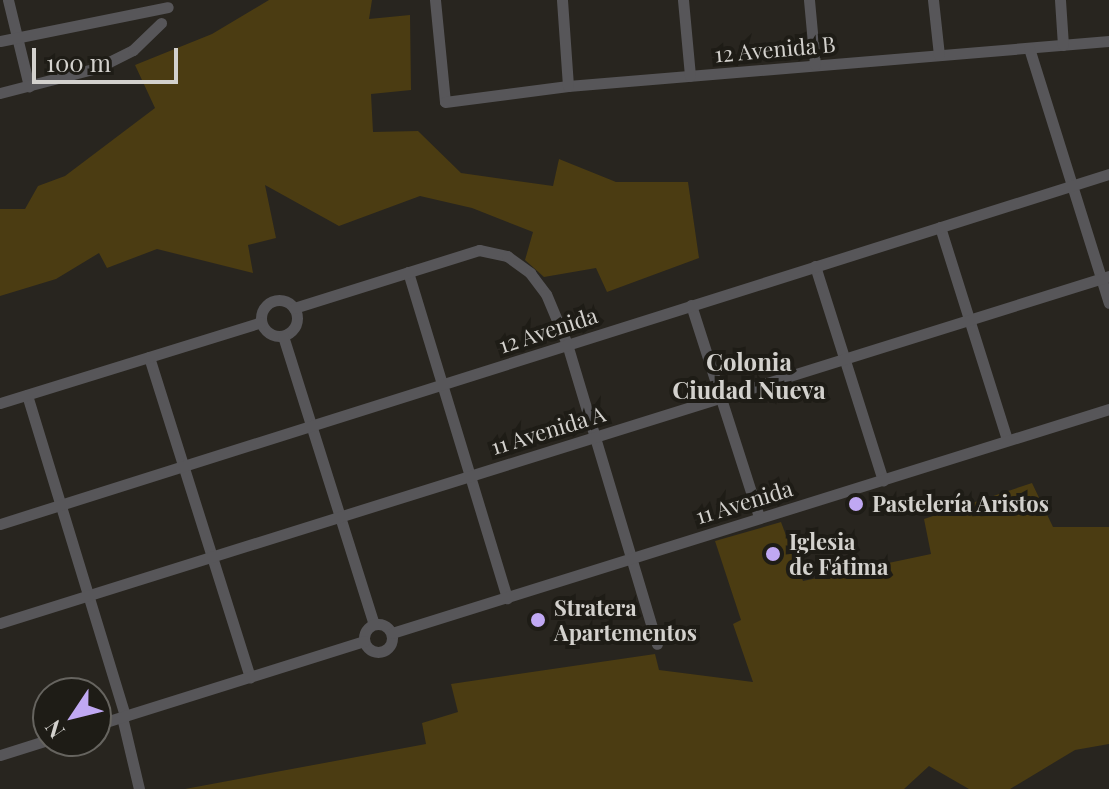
<!DOCTYPE html>
<meta charset="utf-8">
<style>
body{margin:0}
#map{position:relative;width:1109px;height:789px;overflow:hidden;background:#28251f;font-family:"Playfair Display",serif}
div>[style]{position:absolute}
.green>*{inset:0;background:#4b3c12}
.minor>*{height:11px;margin:-5.5px;padding:0 5.5px;transform-origin:5.5px;border-radius:5.5px;background:#575659}
.minor>.ring{margin:-5.5px;padding:0;box-sizing:content-box;background:none;border:11px solid #575659;border-radius:50%}
.dots>*{width:22px;height:22px;translate:-50% -50%;box-sizing:border-box;border:4px solid #1e1c16;border-radius:50%}
span{translate:-50% -50%;white-space:nowrap;text-align:center;line-height:1.15;-webkit-text-stroke:8px #1e1c16;paint-order:stroke}
.street-label{font-size:22px;color:#d3d1cd}
.poi-label{font-size:22px;color:#d3d1cd;font-weight:700}
.left{translate:0 -50%;text-align:left}
.neighbourhood-label{font-size:24px;color:#d3d1cd;font-weight:700}
.north{position:absolute;left:32px;top:677px;width:80px;height:80px;box-sizing:border-box;background:#1e1c16;border:2px solid #66645f;border-radius:50%;rotate:235deg;font-size:22px;font-weight:700;line-height:32px;text-align:center;color:#d3d1cd}
.north::after{content:'';display:block;margin:auto;width:28px;height:36px;background:#c0a8f3;clip-path:polygon(50% 0,100% 100%,50% 72%,0 100%)}
.scale{position:absolute;left:32px;top:48px;width:146px;height:36px;box-sizing:border-box;border:4px solid #d3d1cd;border-top:0;padding-left:10px;font-size:24px;line-height:28px;white-space:nowrap;color:#d3d1cd;-webkit-text-stroke:6px #1e1c16;paint-order:stroke}
</style>
<div id="map">
<div class="green">
<div style="clip-path:polygon(269px 0,372px 0,369px 19px,410px 15px,411px 90px,371px 94px,373px 132px,418px 131px,461px 173px,553px 186px,559px 159px,616px 182px,688px 182px,699px 258px,607px 292px,596px 268px,544px 277px,525px 260px,533px 232px,472px 208px,420px 196px,339px 226px,265px 185px,276px 238px,248px 245px,253px 273px,157px 249px,107px 268px,99px 253px,56px 279px,0 296px,0 209px,25px 209px,38px 186px,65px 176px,155px 108px,135px 65px,212px 34px)"></div>
<div style="clip-path:polygon(1032px 483px,1053px 527px,1109px 527px,1109px 744px,1075px 750px,1010px 789px,969px 789px,929px 766px,904px 789px,185px 789px,426px 744px,422px 723px,458px 712px,451px 684px,655px 654px,659px 670px,753px 682px,733px 624px,741px 620px,715px 541px,781px 522px,803px 581px,931px 554px,924px 519px)"></div>
</div>
<div class="minor">
<div style="left:8px;top:0;width:89px;rotate:76.3deg"></div>
<div style="left:435px;top:0;width:102px;rotate:84.4deg"></div>
<div style="left:445px;top:102px;width:124px;rotate:-7.4deg"></div>
<div style="left:568px;top:86px;width:543px;rotate:-4.75deg"></div>
<div style="left:562px;top:0;width:86px;rotate:86deg"></div>
<div style="left:683px;top:0;width:76px;rotate:84.7deg"></div>
<div style="left:809px;top:0;width:65px;rotate:84.7deg"></div>
<div style="left:933px;top:0;width:55px;rotate:83.8deg"></div>
<div style="left:1060px;top:0;width:45px;rotate:86.2deg"></div>
<div style="left:0;top:41px;width:171px;rotate:-11.4deg"></div>
<div style="left:1029px;top:48px;width:267px;rotate:72.6deg"></div>
<div style="left:0;top:93px;width:100px;rotate:-14.5deg"></div>
<div style="left:97px;top:68px;width:40px;rotate:-26.6deg"></div>
<div style="left:133px;top:50px;width:39px;rotate:-44deg"></div>
<div style="left:940px;top:227px;width:223px;rotate:72.5deg"></div>
<div style="left:815px;top:266px;width:225px;rotate:72.4deg"></div>
<div style="left:408px;top:272px;width:341px;rotate:73.1deg"></div>
<div class="ring" style="left:261px;top:300px;width:25px;height:25px"></div>
<div style="left:691px;top:305px;width:223px;rotate:72.2deg"></div>
<div style="left:294px;top:308px;width:194px;rotate:-17.4deg"></div>
<div style="left:479px;top:250px;width:29px;rotate:12deg"></div>
<div style="left:507px;top:256px;width:29px;rotate:36deg"></div>
<div style="left:530px;top:273px;width:26px;rotate:53deg"></div>
<div style="left:546px;top:294px;width:54px;rotate:67.2deg"></div>
<div style="left:567px;top:344px;width:313px;rotate:73.3deg"></div>
<div style="left:283px;top:336px;width:302px;rotate:72.5deg"></div>
<div style="left:149px;top:357px;width:336px;rotate:72.5deg"></div>
<div style="left:27px;top:395px;width:336px;rotate:73deg"></div>
<div style="left:0;top:403px;width:273px;rotate:-17.2deg"></div>
<div style="left:0;top:524px;width:1163px;rotate:-17.52deg"></div>
<div style="left:0;top:623px;width:1162px;rotate:-17.37deg"></div>
<div class="ring" style="left:364px;top:624px;width:17px;height:17px"></div>
<div style="left:392px;top:633px;width:751px;rotate:-17.35deg"></div>
<div style="left:122px;top:717px;width:74px;rotate:76.7deg"></div>
<div style="left:96px;top:725px;width:281px;rotate:-17.4deg"></div>
<div style="left:0;top:755px;width:50px;rotate:-17.4deg"></div>
</div>
<div class="dots">
<div style="left:856px;top:504px;background:#c0a8f3"></div>
<div style="left:773px;top:554px;background:#c0a8f3"></div>
<div style="left:538px;top:620px;background:#c0a8f3"></div>
</div>
<div class="street-label">
<span style="left:775px;top:49px;rotate:-5deg">12 Avenida B</span>
<span style="left:548px;top:330px;rotate:-18deg">12 Avenida</span>
<span style="left:548px;top:430px;rotate:-17deg">11 Avenida A</span>
<span style="left:744px;top:502px;rotate:-17deg">11 Avenida</span>
</div>
<div class="poi-label">
<span class="left" style="left:872px;top:504px">Pastelería Aristos</span>
<span class="left" style="left:789px;top:554px">Iglesia<br>de Fátima</span>
<span class="left" style="left:554px;top:620px">Stratera<br>Apartementos</span>
</div>
<div class="neighbourhood-label">
<span style="left:749px;top:376px">Colonia<br>Ciudad Nueva</span>
</div>
<div class="north">N</div>
<div class="scale">100 m</div>
</div>
